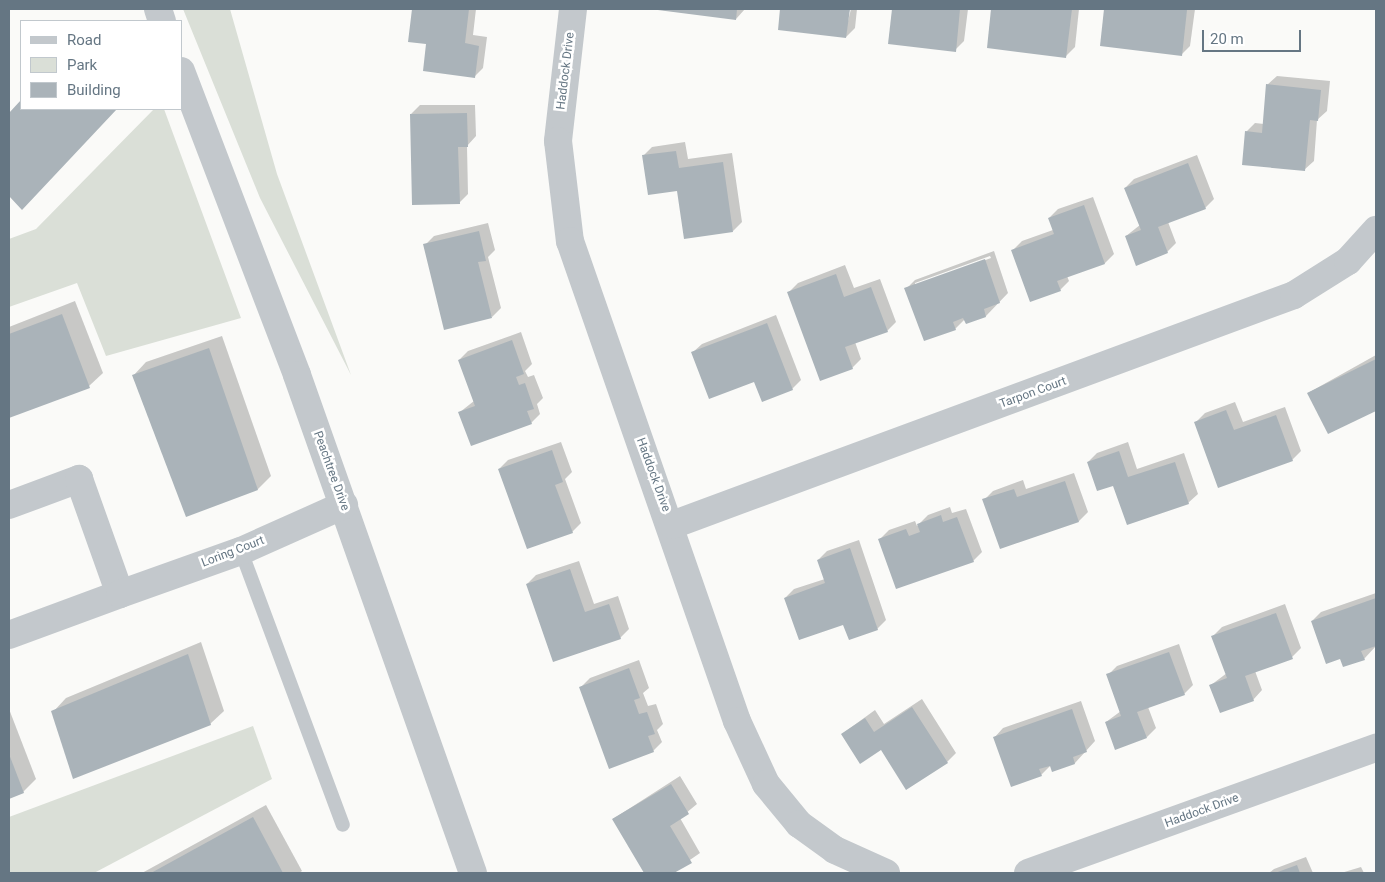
<!DOCTYPE html>
<style>
body{margin:0}
#map{position:relative;width:1385px;height:882px;overflow:hidden;background:#fafaf8;font-family:Roboto,sans-serif}
div>[style]{position:absolute}
.green>*{inset:0;background:#dadfd7}
.shadow>*{inset:0;background:#0003}
.building>*{inset:0;background:#aab3b9}
.service>*{height:14px;margin:-7px;padding:0 7px;transform-origin:7px;border-radius:7px;background:#c3c8cc}
.minor>*{height:28px;margin:-14px;padding:0 14px;transform-origin:14px;border-radius:14px;background:#c3c8cc}
span{translate:-50% -50%;white-space:nowrap;text-align:center;line-height:1.15;-webkit-text-stroke:5px #fff;paint-order:stroke}
.street-label{font-size:12px;color:#657683}
.frame{position:absolute;inset:0;border:10px solid #657683;pointer-events:none}
.legend{position:absolute;left:20px;top:20px;width:162px;height:90px;box-sizing:border-box;background:#fff;border:1px solid #c1c8cd;margin:0;padding:6px 9px;list-style:none;font-size:15px;color:#657683}
.legend li{display:flex;align-items:center;gap:10px;height:25px}
.legend b{width:25px;border:1px solid #c1c8cd}
.scale{position:absolute;left:1202px;top:30px;width:99px;height:22px;box-sizing:border-box;border:2px solid #657683;border-top:0;padding-left:6px;font-size:15px;line-height:18px;white-space:nowrap;color:#657683;-webkit-text-stroke:4px #fff;paint-order:stroke}
</style>
<div id="map">
<div class="green">
<div style="clip-path:polygon(183px 9px,230px 9px,277px 174px,351px 375px,260px 198px)"></div>
<div style="clip-path:polygon(154px 109px,164px 109px,241px 318px,106px 356px,77px 283px,9px 307px,9px 239px,36px 229px)"></div>
<div style="clip-path:polygon(253px 726px,272px 779px,94px 873px,9px 873px,9px 817px)"></div>
</div>
<div class="shadow">
<div style="clip-path:polygon(413px 9px,476px 9px,473px 35px,487px 37px,483px 68px,474px 77px,427px 43px,409px 41px)"></div>
<div style="clip-path:polygon(654px 9px,745px 9px,736px 19px)"></div>
<div style="clip-path:polygon(781px 9px,848px 9px,846px 29px,851px 9px,857px 9px,855px 28px,846px 37px,779px 29px)"></div>
<div style="clip-path:polygon(893px 9px,968px 9px,964px 41px,955px 50px,890px 43px)"></div>
<div style="clip-path:polygon(993px 9px,1079px 9px,1075px 47px,1066px 56px,988px 47px)"></div>
<div style="clip-path:polygon(1106px 9px,1195px 9px,1190px 46px,1181px 55px,1101px 45px)"></div>
<div style="clip-path:polygon(1277px 76px,1330px 81px,1327px 111px,1317px 120px,1314px 161px,1304px 170px,1246px 132px,1255px 123px,1264px 124px,1267px 85px)"></div>
<div style="clip-path:polygon(21px 101px,21px 109px,116px 109px,22px 208px,9px 194px,9px 115px)"></div>
<div style="clip-path:polygon(420px 105px,475px 105px,476px 136px,467px 146px,468px 194px,459px 203px,411px 114px)"></div>
<div style="clip-path:polygon(685px 142px,688px 159px,732px 153px,742px 222px,733px 231px,643px 156px,652px 147px)"></div>
<div style="clip-path:polygon(1197px 155px,1214px 199px,1205px 208px,1168px 222px,1176px 243px,1167px 252px,1126px 236px,1140px 225px,1125px 188px,1134px 179px)"></div>
<div style="clip-path:polygon(1093px 197px,1114px 254px,1105px 263px,1067px 276px,1069px 281px,1060px 290px,1013px 250px,1022px 241px,1053px 230px,1049px 218px,1058px 209px)"></div>
<div style="clip-path:polygon(488px 223px,495px 250px,488px 257px,501px 308px,492px 317px,425px 245px,434px 236px)"></div>
<div style="clip-path:polygon(evenodd,994px 251px,1008px 293px,986px 316px,966px 323px,965px 319px,955px 329px,906px 289px,915px 280px,994px 251px,990px 256px,991px 258px,915px 286px,915px 283px,990px 256px)"></div>
<div style="clip-path:polygon(845px 265px,854px 288px,880px 279px,896px 322px,887px 331px,855px 342px,861px 359px,852px 368px,789px 292px,798px 283px)"></div>
<div style="clip-path:polygon(75px 301px,103px 373px,89px 386px,9px 416px,9px 327px)"></div>
<div style="clip-path:polygon(776px 315px,801px 380px,792px 389px,692px 353px,702px 344px)"></div>
<div style="clip-path:polygon(521px 332px,532px 364px,525px 371px,528px 377px,534px 375px,543px 398px,537px 404px,540px 414px,531px 423px,460px 412px,474px 401px,459px 360px,468px 351px)"></div>
<div style="clip-path:polygon(222px 336px,271px 476px,258px 489px,186px 515px,133px 376px,146px 362px)"></div>
<div style="clip-path:polygon(1376px 355px,1376px 409px,1329px 433px,1308px 393px)"></div>
<div style="clip-path:polygon(1235px 402px,1243px 422px,1285px 407px,1301px 451px,1292px 460px,1196px 422px,1205px 413px)"></div>
<div style="clip-path:polygon(561px 442px,572px 472px,565px 479px,581px 523px,572px 532px,499px 469px,508px 460px)"></div>
<div style="clip-path:polygon(1128px 442px,1137px 469px,1184px 453px,1198px 494px,1188px 503px,1114px 484px,1088px 462px,1097px 453px)"></div>
<div style="clip-path:polygon(1074px 473px,1088px 512px,1079px 521px,1001px 548px,984px 500px,993px 491px,1023px 480px,1026px 489px)"></div>
<div style="clip-path:polygon(950px 507px,952px 513px,966px 509px,982px 552px,973px 561px,880px 539px,889px 530px,915px 521px,917px 526px,928px 515px)"></div>
<div style="clip-path:polygon(859px 540px,886px 620px,877px 629px,844px 623px,785px 598px,794px 589px,825px 579px,818px 560px,827px 551px)"></div>
<div style="clip-path:polygon(579px 561px,594px 604px,618px 596px,629px 629px,620px 638px,527px 584px,536px 575px)"></div>
<div style="clip-path:polygon(1376px 593px,1376px 646px,1364px 659px,1341px 658px,1312px 621px,1321px 612px)"></div>
<div style="clip-path:polygon(1285px 604px,1301px 648px,1292px 657px,1255px 671px,1262px 690px,1253px 700px,1211px 685px,1227px 673px,1213px 636px,1222px 627px)"></div>
<div style="clip-path:polygon(201px 642px,224px 711px,210px 724px,53px 712px,66px 698px)"></div>
<div style="clip-path:polygon(1179px 644px,1193px 685px,1184px 694px,1148px 707px,1156px 728px,1147px 737px,1106px 722px,1121px 711px,1108px 675px,1117px 666px)"></div>
<div style="clip-path:polygon(639px 660px,649px 688px,643px 693px,648px 706px,656px 704px,663px 724px,657px 730px,662px 742px,653px 751px,581px 687px,590px 678px)"></div>
<div style="clip-path:polygon(922px 699px,956px 753px,947px 762px,881px 749px,842px 734px,875px 710px,884px 724px)"></div>
<div style="clip-path:polygon(1081px 701px,1095px 741px,1075px 763px,1053px 770px,1051px 765px,1041px 775px,994px 738px,1003px 728px)"></div>
<div style="clip-path:polygon(9px 709px,36px 779px,23px 792px,9px 798px)"></div>
<div style="clip-path:polygon(680px 776px,697px 804px,680px 818px,700px 853px,671px 873px,645px 873px,613px 819px)"></div>
<div style="clip-path:polygon(266px 805px,302px 871px,299px 873px,142px 873px)"></div>
<div style="clip-path:polygon(1306px 857px,1313px 873px,1269px 873px,1274px 869px)"></div>
<div style="clip-path:polygon(1361px 867px,1364px 873px,1341px 873px)"></div>
</div>
<div class="building">
<div style="clip-path:polygon(412px 9px,469px 9px,465px 43px,479px 46px,475px 78px,423px 71px,426px 44px,408px 42px)"></div>
<div style="clip-path:polygon(650px 9px,737px 9px,736px 20px)"></div>
<div style="clip-path:polygon(780px 9px,850px 9px,846px 38px,778px 30px)"></div>
<div style="clip-path:polygon(892px 9px,960px 9px,956px 52px,888px 44px)"></div>
<div style="clip-path:polygon(991px 9px,1072px 9px,1066px 58px,987px 48px)"></div>
<div style="clip-path:polygon(1104px 9px,1187px 10px,1182px 56px,1100px 46px)"></div>
<div style="clip-path:polygon(1266px 84px,1321px 90px,1318px 121px,1310px 120px,1305px 171px,1242px 165px,1245px 131px,1262px 133px)"></div>
<div style="clip-path:polygon(21px 100px,21px 109px,117px 109px,22px 210px,9px 196px,9px 113px)"></div>
<div style="clip-path:polygon(467px 113px,468px 147px,458px 147px,460px 204px,412px 205px,410px 114px)"></div>
<div style="clip-path:polygon(676px 151px,679px 168px,723px 162px,733px 232px,684px 239px,677px 191px,648px 195px,642px 155px)"></div>
<div style="clip-path:polygon(1188px 163px,1206px 209px,1158px 227px,1168px 253px,1136px 266px,1125px 236px,1141px 230px,1124px 188px)"></div>
<div style="clip-path:polygon(1084px 205px,1105px 264px,1057px 281px,1061px 291px,1030px 302px,1011px 250px,1054px 234px,1048px 218px)"></div>
<div style="clip-path:polygon(479px 231px,486px 261px,478px 262px,492px 318px,444px 330px,423px 244px)"></div>
<div style="clip-path:polygon(985px 259px,1000px 303px,984px 309px,986px 317px,966px 324px,963px 318px,953px 322px,956px 330px,924px 341px,904px 288px)"></div>
<div style="clip-path:polygon(836px 274px,844px 297px,871px 287px,888px 332px,845px 347px,853px 369px,820px 381px,787px 292px)"></div>
<div style="clip-path:polygon(62px 314px,90px 388px,9px 418px,9px 334px)"></div>
<div style="clip-path:polygon(767px 323px,793px 390px,762px 402px,754px 382px,709px 399px,691px 352px)"></div>
<div style="clip-path:polygon(512px 340px,524px 374px,516px 377px,519px 385px,525px 383px,534px 409px,527px 411px,532px 424px,471px 446px,458px 412px,475px 406px,458px 360px)"></div>
<div style="clip-path:polygon(209px 348px,258px 490px,186px 517px,132px 375px)"></div>
<div style="clip-path:polygon(1376px 359px,1376px 411px,1328px 434px,1307px 393px)"></div>
<div style="clip-path:polygon(1226px 410px,1234px 430px,1276px 415px,1293px 461px,1218px 488px,1194px 422px)"></div>
<div style="clip-path:polygon(552px 450px,563px 482px,555px 485px,573px 533px,527px 549px,498px 469px)"></div>
<div style="clip-path:polygon(1119px 451px,1128px 477px,1175px 462px,1189px 504px,1127px 525px,1113px 486px,1097px 491px,1087px 462px)"></div>
<div style="clip-path:polygon(1065px 481px,1079px 522px,1000px 549px,982px 499px,1014px 489px,1017px 497px)"></div>
<div style="clip-path:polygon(941px 515px,943px 522px,957px 517px,974px 562px,896px 589px,878px 539px,906px 529px,909px 536px,920px 532px,917px 524px)"></div>
<div style="clip-path:polygon(850px 548px,878px 630px,849px 640px,843px 625px,799px 640px,784px 598px,825px 583px,817px 560px)"></div>
<div style="clip-path:polygon(570px 569px,585px 612px,609px 604px,621px 639px,553px 662px,526px 584px)"></div>
<div style="clip-path:polygon(1376px 598px,1376px 646px,1361px 651px,1365px 660px,1343px 667px,1340px 659px,1326px 664px,1311px 621px)"></div>
<div style="clip-path:polygon(1276px 613px,1293px 659px,1245px 676px,1254px 701px,1220px 713px,1209px 685px,1227px 678px,1211px 636px)"></div>
<div style="clip-path:polygon(1169px 652px,1185px 695px,1137px 712px,1147px 738px,1115px 750px,1105px 722px,1121px 716px,1106px 674px)"></div>
<div style="clip-path:polygon(188px 654px,211px 725px,73px 779px,51px 711px)"></div>
<div style="clip-path:polygon(629px 668px,640px 698px,634px 700px,639px 714px,647px 712px,655px 734px,648px 736px,654px 752px,609px 769px,579px 687px)"></div>
<div style="clip-path:polygon(912px 707px,948px 763px,906px 790px,881px 750px,860px 764px,841px 734px,865px 718px,874px 732px)"></div>
<div style="clip-path:polygon(1072px 709px,1087px 752px,1073px 757px,1075px 764px,1052px 772px,1050px 766px,1039px 769px,1042px 776px,1011px 787px,993px 737px)"></div>
<div style="clip-path:polygon(9px 754px,24px 793px,9px 799px)"></div>
<div style="clip-path:polygon(671px 784px,689px 814px,670px 826px,692px 863px,674px 873px,644px 873px,612px 819px)"></div>
<div style="clip-path:polygon(253px 817px,283px 873px,151px 873px)"></div>
<div style="clip-path:polygon(1297px 865px,1300px 873px,1275px 873px)"></div>
</div>
<div class="service">
<div style="left:241px;top:551px;width:292px;rotate:69.6deg"></div>
</div>
<div class="minor">
<div style="left:158px;top:9px;width:13px;rotate:72deg"></div>
<div style="left:573px;top:9px;width:133px;rotate:96.5deg"></div>
<div style="left:558px;top:141px;width:101px;rotate:83.2deg"></div>
<div style="left:570px;top:241px;width:508px;rotate:70.82deg"></div>
<div style="left:737px;top:721px;width:69px;rotate:65.3deg"></div>
<div style="left:766px;top:784px;width:52px;rotate:50.5deg"></div>
<div style="left:799px;top:824px;width:44px;rotate:35.8deg"></div>
<div style="left:835px;top:850px;width:56px;rotate:24.3deg"></div>
<div style="left:181px;top:71px;width:325px;rotate:69.1deg"></div>
<div style="left:297px;top:375px;width:528px;rotate:70.54deg"></div>
<div style="left:9px;top:505px;width:75px;rotate:-20.4deg"></div>
<div style="left:79px;top:479px;width:122px;rotate:70.4deg"></div>
<div style="left:120px;top:594px;width:118px;rotate:159.7deg"></div>
<div style="left:672px;top:525px;width:663px;rotate:-20.29deg"></div>
<div style="left:1294px;top:295px;width:64px;rotate:-32.2deg"></div>
<div style="left:1348px;top:261px;width:42px;rotate:-47.9deg"></div>
<div style="left:120px;top:594px;width:128px;rotate:-19.6deg"></div>
<div style="left:241px;top:551px;width:113px;rotate:-24.1deg"></div>
<div style="left:1028px;top:873px;width:370px;rotate:-19.8deg"></div>
</div>
<div class="street-label">
<span style="left:566px;top:71px;rotate:-83deg">Haddock Drive</span>
<span style="left:1033px;top:393px;rotate:-20deg">Tarpon Court</span>
<span style="left:331px;top:471px;rotate:70deg">Peachtree Drive</span>
<span style="left:653px;top:475px;rotate:70deg">Haddock Drive</span>
<span style="left:233px;top:552px;rotate:-21deg">Loring Court</span>
<span style="left:1202px;top:811px;rotate:-20deg">Haddock Drive</span>
</div>
<div class="frame"></div>
<ul class="legend">
<li><b style="height:6px;background:#c3c8cc"></b>Road</li>
<li><b style="height:14px;background:#dadfd7"></b>Park</li>
<li><b style="height:14px;background:#aab3b9"></b>Building</li>
</ul>
<div class="scale">20 m</div>
</div>
